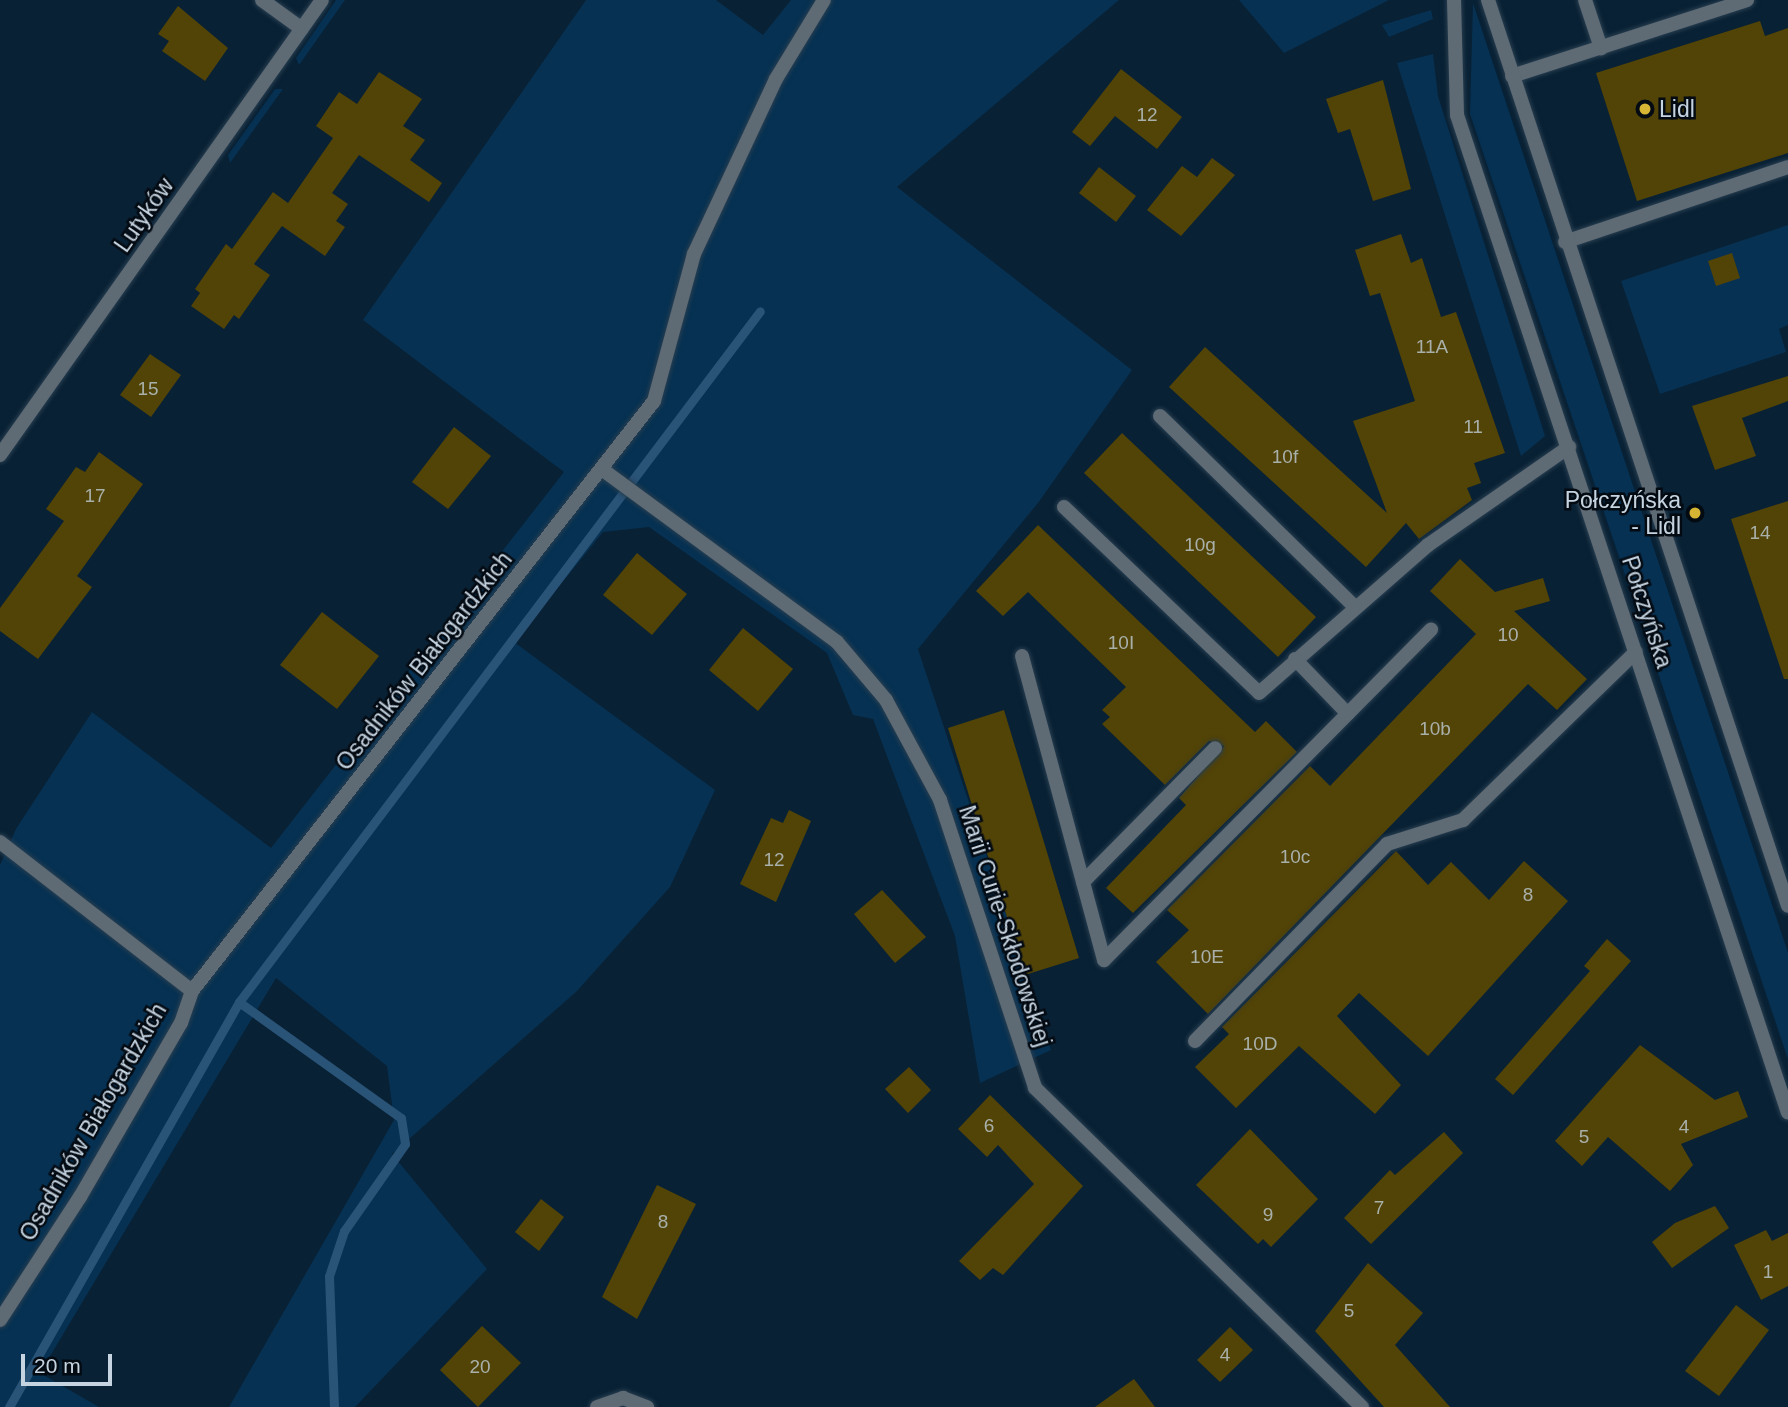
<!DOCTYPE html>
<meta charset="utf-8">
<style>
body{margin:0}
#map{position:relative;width:1788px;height:1407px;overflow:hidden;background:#092134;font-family:Helvetica,sans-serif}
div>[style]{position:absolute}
.green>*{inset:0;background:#063152}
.stream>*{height:9px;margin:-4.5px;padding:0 4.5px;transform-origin:4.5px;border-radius:4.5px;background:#295377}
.building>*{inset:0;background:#524307}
.roads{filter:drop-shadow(0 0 2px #273e50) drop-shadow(0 0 2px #273e50)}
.service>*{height:14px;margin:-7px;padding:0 7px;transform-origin:7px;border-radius:7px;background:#5e6a74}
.minor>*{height:14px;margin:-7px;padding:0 7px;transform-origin:7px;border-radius:7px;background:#5e6a74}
.tertiary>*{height:14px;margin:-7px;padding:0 7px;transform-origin:7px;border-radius:7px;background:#5e6a74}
.dots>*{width:19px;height:19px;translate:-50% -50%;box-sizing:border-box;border:4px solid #030a12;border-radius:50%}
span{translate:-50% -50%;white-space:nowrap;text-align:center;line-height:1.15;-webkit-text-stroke:5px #030a12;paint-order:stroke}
.number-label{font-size:19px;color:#a9b0aa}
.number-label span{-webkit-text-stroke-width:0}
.poi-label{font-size:23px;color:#c6d4e1}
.left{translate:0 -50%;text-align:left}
.right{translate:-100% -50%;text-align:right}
.street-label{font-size:23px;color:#c6d4e1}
.scale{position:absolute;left:21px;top:1354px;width:91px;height:32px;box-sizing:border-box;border:4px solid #c6d4e1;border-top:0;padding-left:9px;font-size:21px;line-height:24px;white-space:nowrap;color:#c6d4e1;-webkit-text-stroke:5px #030a12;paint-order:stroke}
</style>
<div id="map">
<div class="green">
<div style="clip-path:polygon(336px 0,345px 0,299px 65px,296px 58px)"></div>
<div style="clip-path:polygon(586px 0,716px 0,763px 35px,791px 0,1119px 0,897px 187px,1132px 370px,1038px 503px,918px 649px,1051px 1050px,980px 1083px,955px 936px,873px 719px,853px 715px,827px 653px,649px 527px,603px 532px,514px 642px,715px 790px,670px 887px,577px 991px,392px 1154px,487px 1269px,355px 1407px,229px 1407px,394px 1120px,387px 1066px,276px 978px,40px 1373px,99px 1407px,0 1407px,0 865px,16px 829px,92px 712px,271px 848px,564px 472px,363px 320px)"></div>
<div style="clip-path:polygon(1239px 0,1389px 0,1284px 53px)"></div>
<div style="clip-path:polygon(1473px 3px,1788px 953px,1788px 1059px,1470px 114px)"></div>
<div style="clip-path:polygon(1431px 10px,1433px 19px,1389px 37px,1382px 25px)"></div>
<div style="clip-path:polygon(1433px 54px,1438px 96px,1545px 436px,1521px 456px,1397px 63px)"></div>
<div style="clip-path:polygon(275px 89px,283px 89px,230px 163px,228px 155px)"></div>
<div style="clip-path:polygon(1788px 225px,1788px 325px,1779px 329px,1786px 352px,1660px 394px,1621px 281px)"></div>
</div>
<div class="stream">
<div style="left:239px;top:1002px;width:199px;rotate:35.6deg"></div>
<div style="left:401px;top:1118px;width:26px;rotate:81deg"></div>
<div style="left:405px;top:1144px;width:106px;rotate:125deg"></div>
<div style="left:344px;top:1231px;width:47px;rotate:108.4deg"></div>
<div style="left:329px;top:1276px;width:131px;rotate:87.8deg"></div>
<div style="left:9px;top:1407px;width:466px;rotate:-60.4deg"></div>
<div style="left:239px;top:1002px;width:865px;rotate:-52.98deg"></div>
</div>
<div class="building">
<div style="clip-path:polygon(178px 6px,228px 48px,205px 81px,162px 51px,169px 41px,158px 34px)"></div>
<div style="clip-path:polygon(1760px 21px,1765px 36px,1788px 28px,1788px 153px,1637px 201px,1596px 73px)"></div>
<div style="clip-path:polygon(1121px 69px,1182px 117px,1157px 149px,1115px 116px,1090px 146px,1072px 132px)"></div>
<div style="clip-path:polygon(379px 72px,422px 99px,403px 126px,425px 140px,410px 160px,442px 183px,429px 202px,359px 155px,332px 193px,348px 204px,336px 221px,345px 227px,325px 256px,282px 226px,254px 264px,270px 275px,239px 319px,234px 315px,224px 329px,191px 306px,200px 293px,195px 289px,226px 244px,232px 249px,273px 192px,288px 203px,333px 138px,316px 126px,339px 92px,357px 104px)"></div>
<div style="clip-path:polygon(1383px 80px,1411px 189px,1373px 201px,1350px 129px,1338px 133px,1326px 99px)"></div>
<div style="clip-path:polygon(1212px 158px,1235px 175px,1181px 236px,1147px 210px,1182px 166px,1197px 177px)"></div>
<div style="clip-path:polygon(1099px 167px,1136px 196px,1116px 222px,1079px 193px)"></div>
<div style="clip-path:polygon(1401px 234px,1411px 263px,1422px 258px,1441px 317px,1456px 312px,1505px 453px,1474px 463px,1481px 483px,1467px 488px,1472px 500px,1419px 539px,1406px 523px,1366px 567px,1169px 387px,1205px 347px,1387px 513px,1353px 421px,1415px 401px,1380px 293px,1370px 296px,1355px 250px)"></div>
<div style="clip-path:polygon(1732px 253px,1740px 278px,1716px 286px,1708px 261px)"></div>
<div style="clip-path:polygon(150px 354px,181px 375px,151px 417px,120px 395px)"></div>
<div style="clip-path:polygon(1788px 376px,1788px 401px,1742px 418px,1756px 456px,1715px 470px,1692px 406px)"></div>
<div style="clip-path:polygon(454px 427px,491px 456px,448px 509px,412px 482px)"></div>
<div style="clip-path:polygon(1122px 433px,1316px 617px,1278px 657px,1084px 473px)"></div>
<div style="clip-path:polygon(99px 452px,143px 484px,77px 576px,92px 587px,38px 659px,0 631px,0 608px,64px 521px,46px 509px,76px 467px,85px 472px)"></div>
<div style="clip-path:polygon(1788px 501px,1788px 679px,1784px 679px,1731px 519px)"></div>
<div style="clip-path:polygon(1038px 525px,1255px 732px,1266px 721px,1297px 752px,1133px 913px,1106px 888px,1186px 805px,1179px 798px,1224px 746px,1209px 741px,1165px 785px,1102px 724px,1110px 717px,1102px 710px,1126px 687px,1028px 592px,1003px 616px,976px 591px)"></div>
<div style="clip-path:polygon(637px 553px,687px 594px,652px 635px,603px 595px)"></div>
<div style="clip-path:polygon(1460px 559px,1495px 592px,1543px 578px,1550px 601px,1514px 611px,1587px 679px,1557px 710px,1528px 684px,1208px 1014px,1156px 962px,1189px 930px,1167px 910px,1310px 766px,1330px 786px,1476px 634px,1430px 591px)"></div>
<div style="clip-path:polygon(322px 612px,379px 656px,337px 709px,280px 665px)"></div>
<div style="clip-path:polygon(743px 628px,793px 669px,758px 711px,709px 670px)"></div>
<div style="clip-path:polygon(1004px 710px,1079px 958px,1025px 975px,948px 728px)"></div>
<div style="clip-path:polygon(789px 810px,811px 821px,776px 902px,740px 884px,771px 818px,783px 823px)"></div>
<div style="clip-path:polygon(1396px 851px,1428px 885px,1451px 862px,1489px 900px,1524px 861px,1568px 901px,1428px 1056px,1359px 993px,1337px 1016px,1401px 1085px,1375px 1114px,1299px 1046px,1236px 1108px,1195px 1067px,1229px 1034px,1222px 1027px)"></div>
<div style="clip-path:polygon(882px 890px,926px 937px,895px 963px,854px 914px)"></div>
<div style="clip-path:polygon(1607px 939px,1631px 961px,1513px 1095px,1495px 1079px,1590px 971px,1584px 966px)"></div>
<div style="clip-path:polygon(1640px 1045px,1715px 1100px,1738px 1091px,1748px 1117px,1681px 1144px,1693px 1165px,1670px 1191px,1608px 1137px,1582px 1166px,1555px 1141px)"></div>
<div style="clip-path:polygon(909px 1067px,931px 1090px,908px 1113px,885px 1089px)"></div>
<div style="clip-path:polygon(990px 1095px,1083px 1186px,1003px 1275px,993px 1268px,980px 1280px,959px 1261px,1034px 1184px,998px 1145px,987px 1157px,958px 1129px)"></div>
<div style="clip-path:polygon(1250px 1129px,1318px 1199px,1271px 1247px,1263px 1239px,1258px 1244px,1196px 1185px)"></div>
<div style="clip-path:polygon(1444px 1132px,1463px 1153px,1371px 1244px,1344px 1218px,1390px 1170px,1395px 1175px)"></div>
<div style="clip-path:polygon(657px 1185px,696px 1204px,637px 1319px,602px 1297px)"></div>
<div style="clip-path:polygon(541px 1199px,564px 1217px,539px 1251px,515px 1232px)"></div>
<div style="clip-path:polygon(1715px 1206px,1729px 1228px,1672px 1268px,1652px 1242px,1675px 1223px)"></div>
<div style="clip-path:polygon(1766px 1230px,1772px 1241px,1788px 1233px,1788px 1286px,1761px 1300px,1734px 1245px)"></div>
<div style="clip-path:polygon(1368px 1263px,1423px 1313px,1395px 1345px,1450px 1407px,1384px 1407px,1315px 1331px)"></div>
<div style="clip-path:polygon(1736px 1305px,1769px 1330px,1719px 1396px,1685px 1371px)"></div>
<div style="clip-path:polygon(482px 1326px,521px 1363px,478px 1407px,440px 1370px)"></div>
<div style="clip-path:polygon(1230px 1327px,1253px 1350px,1220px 1382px,1197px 1360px)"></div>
<div style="clip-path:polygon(1134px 1379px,1155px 1407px,1095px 1407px)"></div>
</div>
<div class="roads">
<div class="service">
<div style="left:1585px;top:0;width:51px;rotate:71.6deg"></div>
<div style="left:1512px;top:76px;width:247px;rotate:-17.9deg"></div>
<div style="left:1565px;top:242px;width:235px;rotate:-18.6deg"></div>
<div style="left:1160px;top:416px;width:270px;rotate:44.4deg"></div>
<div style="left:1064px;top:507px;width:269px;rotate:43.6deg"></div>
<div style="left:1259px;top:693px;width:225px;rotate:-41.2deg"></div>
<div style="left:1428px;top:545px;width:172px;rotate:-34.8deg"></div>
<div style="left:1022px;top:656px;width:315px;rotate:74.9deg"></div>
<div style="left:1104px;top:960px;width:465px;rotate:-45.3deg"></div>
<div style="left:1295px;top:659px;width:76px;rotate:46.1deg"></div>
<div style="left:1083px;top:882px;width:188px;rotate:-45.4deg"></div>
<div style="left:1195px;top:1041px;width:275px;rotate:-45.7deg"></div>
<div style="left:1387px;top:844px;width:80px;rotate:-17.5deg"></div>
<div style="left:1463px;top:820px;width:241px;rotate:-44.2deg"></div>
</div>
<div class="minor">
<div style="left:262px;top:0;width:49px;rotate:35.9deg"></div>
<div style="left:1454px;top:0;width:115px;rotate:88.5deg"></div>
<div style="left:1457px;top:115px;width:1051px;rotate:71.65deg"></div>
<div style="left:0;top:455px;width:557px;rotate:-54.71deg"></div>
<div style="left:603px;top:470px;width:290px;rotate:36.3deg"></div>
<div style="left:837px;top:642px;width:76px;rotate:49.8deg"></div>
<div style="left:886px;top:700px;width:114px;rotate:61.6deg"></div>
<div style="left:940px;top:800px;width:303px;rotate:71.7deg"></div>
<div style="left:1035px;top:1088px;width:457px;rotate:44.3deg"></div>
<div style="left:0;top:842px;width:243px;rotate:37.8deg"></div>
<div style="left:0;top:1320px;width:147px;rotate:-57deg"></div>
<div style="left:80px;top:1197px;width:201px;rotate:-59.9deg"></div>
<div style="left:181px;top:1023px;width:34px;rotate:-71deg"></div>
<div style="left:192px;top:991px;width:749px;rotate:-51.94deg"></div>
<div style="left:654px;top:401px;width:152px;rotate:-74.8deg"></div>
<div style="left:694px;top:254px;width:193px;rotate:-64.9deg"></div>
<div style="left:776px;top:79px;width:92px;rotate:-58.7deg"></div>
<div style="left:597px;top:1407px;width:28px;rotate:-19deg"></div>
<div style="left:623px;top:1398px;width:26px;rotate:21deg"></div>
</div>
<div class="tertiary">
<div style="left:1488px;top:0;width:954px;rotate:71.68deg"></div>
</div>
</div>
<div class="dots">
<div style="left:1645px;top:109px;background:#d6b534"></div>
<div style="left:1695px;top:513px;background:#d6b534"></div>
</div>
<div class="number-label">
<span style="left:1147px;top:115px">12</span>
<span style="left:1432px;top:347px">11A</span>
<span style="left:148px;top:389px">15</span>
<span style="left:1473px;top:427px">11</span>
<span style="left:1285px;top:457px">10f</span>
<span style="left:95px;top:496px">17</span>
<span style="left:1760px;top:533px">14</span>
<span style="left:1200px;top:545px">10g</span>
<span style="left:1508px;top:635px">10</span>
<span style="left:1121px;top:643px">10I</span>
<span style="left:1435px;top:729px">10b</span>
<span style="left:1295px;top:857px">10c</span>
<span style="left:774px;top:860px">12</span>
<span style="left:1528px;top:895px">8</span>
<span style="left:1207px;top:957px">10E</span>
<span style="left:1260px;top:1044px">10D</span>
<span style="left:989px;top:1126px">6</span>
<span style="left:1684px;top:1127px">4</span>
<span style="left:1584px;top:1137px">5</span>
<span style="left:1379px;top:1208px">7</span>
<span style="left:1268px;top:1215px">9</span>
<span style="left:663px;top:1222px">8</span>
<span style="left:1768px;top:1272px">1</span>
<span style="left:1349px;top:1311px">5</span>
<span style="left:1225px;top:1355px">4</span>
<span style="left:480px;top:1367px">20</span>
</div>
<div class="poi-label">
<span class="left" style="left:1659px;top:109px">Lidl</span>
<span class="right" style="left:1681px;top:513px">Połczyńska<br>- Lidl</span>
</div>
<div class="street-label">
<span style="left:144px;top:215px;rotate:-55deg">Lutyków</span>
<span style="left:1647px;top:612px;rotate:72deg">Połczyńska</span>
<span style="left:424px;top:661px;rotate:-52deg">Osadników Białogardzkich</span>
<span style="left:1005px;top:926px;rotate:72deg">Marii Curie-Skłodowskiej</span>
<span style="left:93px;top:1122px;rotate:-60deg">Osadników Białogardzkich</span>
</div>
<div class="scale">20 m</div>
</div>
